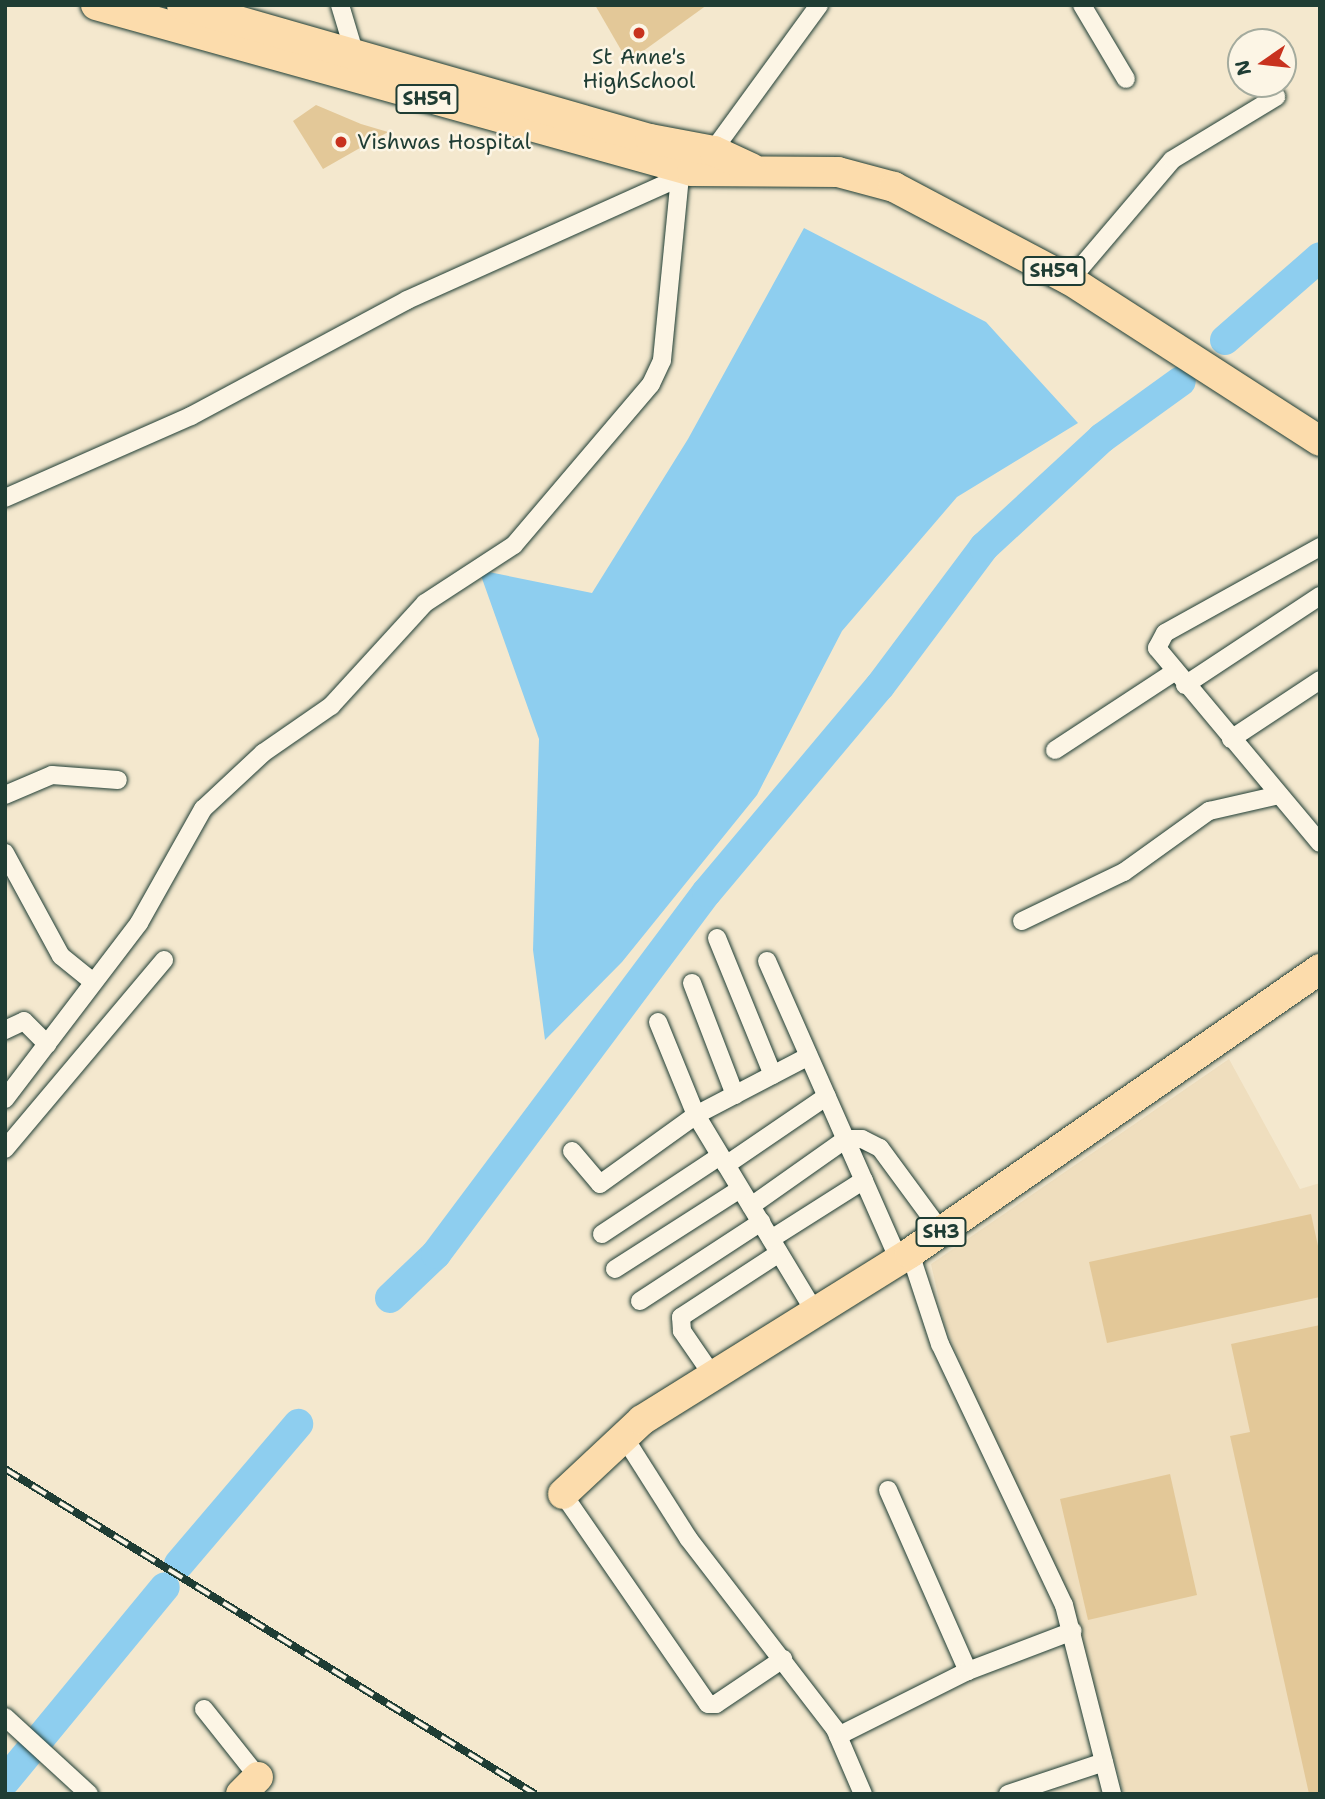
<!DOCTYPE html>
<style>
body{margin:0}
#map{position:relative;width:1325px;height:1799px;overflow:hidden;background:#f4e8ce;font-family:"Shantell Sans",sans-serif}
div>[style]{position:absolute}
.built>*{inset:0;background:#efdebe}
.water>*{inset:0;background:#8eceef}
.river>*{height:30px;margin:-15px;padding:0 15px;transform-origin:15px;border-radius:15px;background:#8eceef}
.building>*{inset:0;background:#e3c898}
.roads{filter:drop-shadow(0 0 2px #1f3d34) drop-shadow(0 0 2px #1f3d34)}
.minor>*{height:18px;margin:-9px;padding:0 9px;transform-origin:9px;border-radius:9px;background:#fcf5e5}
.primary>*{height:30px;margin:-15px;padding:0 15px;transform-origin:15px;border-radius:15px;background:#fcdcac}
.rail>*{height:8px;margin-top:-4px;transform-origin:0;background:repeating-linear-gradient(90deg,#fcf5e5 0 16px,#1f3d34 0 32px);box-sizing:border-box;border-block:2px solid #1f3d34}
.dots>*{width:19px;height:19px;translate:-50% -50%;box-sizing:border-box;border:4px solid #fcf5e5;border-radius:50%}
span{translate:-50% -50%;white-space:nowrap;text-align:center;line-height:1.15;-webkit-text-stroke:5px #fcf5e5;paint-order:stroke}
.shield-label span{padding:2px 5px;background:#fcf5e5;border:2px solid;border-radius:5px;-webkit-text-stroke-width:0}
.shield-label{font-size:19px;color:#1f3d34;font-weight:700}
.poi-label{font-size:21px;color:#1f3d34}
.left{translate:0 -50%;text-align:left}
.frame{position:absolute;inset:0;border:7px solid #1f3d34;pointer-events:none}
.north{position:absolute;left:1227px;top:28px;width:70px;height:70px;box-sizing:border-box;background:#fcf5e5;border:2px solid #a4ab9e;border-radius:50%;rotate:256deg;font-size:19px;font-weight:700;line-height:28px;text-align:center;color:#1f3d34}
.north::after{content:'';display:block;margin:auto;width:24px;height:32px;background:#c8321e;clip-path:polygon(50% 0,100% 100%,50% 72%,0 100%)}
</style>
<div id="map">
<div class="built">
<div style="clip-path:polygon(1229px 1059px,1300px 1189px,1320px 1183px,1320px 1794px,1124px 1794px,1071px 1604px,987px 1430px,944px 1322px,931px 1264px)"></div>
</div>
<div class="water">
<div style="clip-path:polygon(804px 228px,986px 322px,1078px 423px,957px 497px,842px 631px,757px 795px,622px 962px,545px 1040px,533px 950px,539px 739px,479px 570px,592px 593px,688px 439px)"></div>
</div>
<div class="river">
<div style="left:1225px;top:340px;width:126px;rotate:-41.1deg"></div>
<div style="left:390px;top:1298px;width:64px;rotate:-43.7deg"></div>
<div style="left:436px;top:1254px;width:452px;rotate:-53.2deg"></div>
<div style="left:707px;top:892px;width:269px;rotate:-50deg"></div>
<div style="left:880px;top:686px;width:174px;rotate:-53.2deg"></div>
<div style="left:984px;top:547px;width:161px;rotate:-42.7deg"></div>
<div style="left:1102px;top:438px;width:97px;rotate:-35.8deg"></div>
<div style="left:179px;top:1564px;width:184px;rotate:-49.6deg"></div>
<div style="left:5px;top:1781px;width:251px;rotate:-50.5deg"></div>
</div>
<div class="building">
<div style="clip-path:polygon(595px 5px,707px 5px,628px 62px)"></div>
<div style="clip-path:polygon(316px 105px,361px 124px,388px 132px,323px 169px,293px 121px)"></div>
<div style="clip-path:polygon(1311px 1214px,1320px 1255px,1320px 1297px,1107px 1343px,1089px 1262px)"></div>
<div style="clip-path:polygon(1320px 1325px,1320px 1794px,1309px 1794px,1230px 1436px,1250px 1432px,1231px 1344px)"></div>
<div style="clip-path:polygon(1170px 1474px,1197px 1595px,1088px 1620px,1060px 1499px)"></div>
</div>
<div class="roads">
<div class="minor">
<div style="left:340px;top:5px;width:55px;rotate:73.2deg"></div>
<div style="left:1082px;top:5px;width:86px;rotate:59.3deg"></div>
<div style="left:709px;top:156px;width:187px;rotate:-53.9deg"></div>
<div style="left:1070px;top:280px;width:157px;rotate:-49.6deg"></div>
<div style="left:1172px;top:160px;width:122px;rotate:-31.2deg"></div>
<div style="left:5px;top:498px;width:203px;rotate:-23.8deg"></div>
<div style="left:191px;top:416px;width:245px;rotate:-28.2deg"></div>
<div style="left:407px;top:300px;width:307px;rotate:-24.2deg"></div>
<div style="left:1320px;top:547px;width:177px;rotate:151deg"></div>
<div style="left:1165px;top:633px;width:17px;rotate:118deg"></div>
<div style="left:1157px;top:648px;width:254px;rotate:50.1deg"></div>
<div style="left:1185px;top:685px;width:162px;rotate:-33.4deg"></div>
<div style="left:1231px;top:739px;width:107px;rotate:-33.5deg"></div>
<div style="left:1055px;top:750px;width:142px;rotate:-33.2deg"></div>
<div style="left:5px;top:795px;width:51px;rotate:-23.1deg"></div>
<div style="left:52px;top:775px;width:66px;rotate:4.3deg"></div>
<div style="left:5px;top:853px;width:117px;rotate:61.5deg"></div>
<div style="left:61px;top:956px;width:41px;rotate:39.1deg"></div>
<div style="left:1022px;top:921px;width:113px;rotate:-25.7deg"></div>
<div style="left:1124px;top:872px;width:105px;rotate:-35.7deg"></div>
<div style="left:1209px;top:811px;width:72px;rotate:-12.9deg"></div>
<div style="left:717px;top:938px;width:148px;rotate:67.8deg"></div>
<div style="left:767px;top:961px;width:327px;rotate:66.2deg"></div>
<div style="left:692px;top:983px;width:120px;rotate:69deg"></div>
<div style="left:658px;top:1022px;width:100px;rotate:67.8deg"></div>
<div style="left:696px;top:1115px;width:230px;rotate:58.9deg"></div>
<div style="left:5px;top:1030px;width:21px;rotate:-25deg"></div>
<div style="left:24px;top:1021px;width:33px;rotate:45deg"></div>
<div style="left:5px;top:1099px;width:221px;rotate:-52.7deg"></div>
<div style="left:139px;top:923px;width:131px;rotate:-60.7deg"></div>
<div style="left:203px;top:809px;width:82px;rotate:-43deg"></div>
<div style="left:263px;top:753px;width:83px;rotate:-34.7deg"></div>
<div style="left:331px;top:706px;width:139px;rotate:-47.6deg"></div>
<div style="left:425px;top:603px;width:106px;rotate:-33.1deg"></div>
<div style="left:514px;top:545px;width:211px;rotate:-49.6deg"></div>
<div style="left:651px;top:384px;width:26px;rotate:-65deg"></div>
<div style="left:662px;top:360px;width:184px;rotate:-84.4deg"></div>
<div style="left:5px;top:1149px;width:247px;rotate:-49.9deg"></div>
<div style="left:572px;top:1151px;width:43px;rotate:49.7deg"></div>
<div style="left:600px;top:1184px;width:118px;rotate:-35.7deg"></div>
<div style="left:696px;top:1115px;width:127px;rotate:-27.6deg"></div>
<div style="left:726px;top:1165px;width:122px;rotate:-34.3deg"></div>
<div style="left:751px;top:1206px;width:116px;rotate:-35.2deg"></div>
<div style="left:846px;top:1139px;width:16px"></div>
<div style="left:862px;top:1139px;width:20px;rotate:27deg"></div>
<div style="left:880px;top:1148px;width:103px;rotate:53.7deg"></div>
<div style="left:602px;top:1234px;width:141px;rotate:-33.5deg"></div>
<div style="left:771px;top:1239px;width:110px;rotate:-32.4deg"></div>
<div style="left:910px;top:1253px;width:96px;rotate:71.8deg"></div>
<div style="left:940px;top:1344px;width:289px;rotate:64.6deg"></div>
<div style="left:1064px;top:1605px;width:195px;rotate:75.7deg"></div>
<div style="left:615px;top:1269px;width:148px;rotate:-32.6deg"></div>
<div style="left:640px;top:1301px;width:145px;rotate:-33.1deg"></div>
<div style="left:713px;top:1376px;width:55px;rotate:-124.6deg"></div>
<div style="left:682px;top:1331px;width:14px;rotate:-94deg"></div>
<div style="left:681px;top:1317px;width:117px;rotate:-33.1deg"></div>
<div style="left:624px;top:1437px;width:120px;rotate:57.6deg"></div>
<div style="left:688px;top:1538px;width:241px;rotate:52.4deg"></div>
<div style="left:835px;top:1729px;width:71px;rotate:66.7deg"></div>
<div style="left:888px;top:1490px;width:198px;rotate:66.2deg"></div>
<div style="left:563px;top:1494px;width:255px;rotate:55.4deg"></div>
<div style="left:708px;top:1704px;width:8px"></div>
<div style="left:716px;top:1704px;width:81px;rotate:-33.9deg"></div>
<div style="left:204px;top:1709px;width:87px;rotate:51.5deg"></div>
<div style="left:5px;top:1717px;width:114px;rotate:42.5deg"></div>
<div style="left:838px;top:1736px;width:145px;rotate:-26.6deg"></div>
<div style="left:968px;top:1671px;width:112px;rotate:-20.9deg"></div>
<div style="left:1008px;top:1794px;width:101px;rotate:-18.4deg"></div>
</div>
<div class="primary">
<div style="left:96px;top:5px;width:619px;rotate:15.56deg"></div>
<div style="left:692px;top:171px;width:146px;rotate:0.4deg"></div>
<div style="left:838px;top:172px;width:58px;rotate:15deg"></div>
<div style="left:894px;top:187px;width:199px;rotate:27.9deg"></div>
<div style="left:1070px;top:280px;width:297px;rotate:32.8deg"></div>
<div style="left:182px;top:5px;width:487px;rotate:16deg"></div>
<div style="left:650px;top:139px;width:65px;rotate:10.6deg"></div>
<div style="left:714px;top:151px;width:41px;rotate:24.7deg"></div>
<div style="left:563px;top:1494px;width:108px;rotate:-43.1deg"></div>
<div style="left:642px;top:1420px;width:316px;rotate:-31.9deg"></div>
<div style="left:910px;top:1253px;width:499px;rotate:-34.7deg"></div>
<div style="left:241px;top:1794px;width:24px;rotate:-45deg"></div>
</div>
</div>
<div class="rail">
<div style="left:5px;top:1469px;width:622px;rotate:31.52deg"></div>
</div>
<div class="dots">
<div style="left:639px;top:33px;background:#c8321e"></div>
<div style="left:341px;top:142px;background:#c8321e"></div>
</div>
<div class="shield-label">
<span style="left:427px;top:99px">SH59</span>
<span style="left:1054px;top:271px">SH59</span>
<span style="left:941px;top:1232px">SH3</span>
</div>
<div class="poi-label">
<span style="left:639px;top:69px">St Anne's<br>HighSchool</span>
<span class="left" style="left:357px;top:142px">Vishwas Hospital</span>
</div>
<div class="frame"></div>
<div class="north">N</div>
</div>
